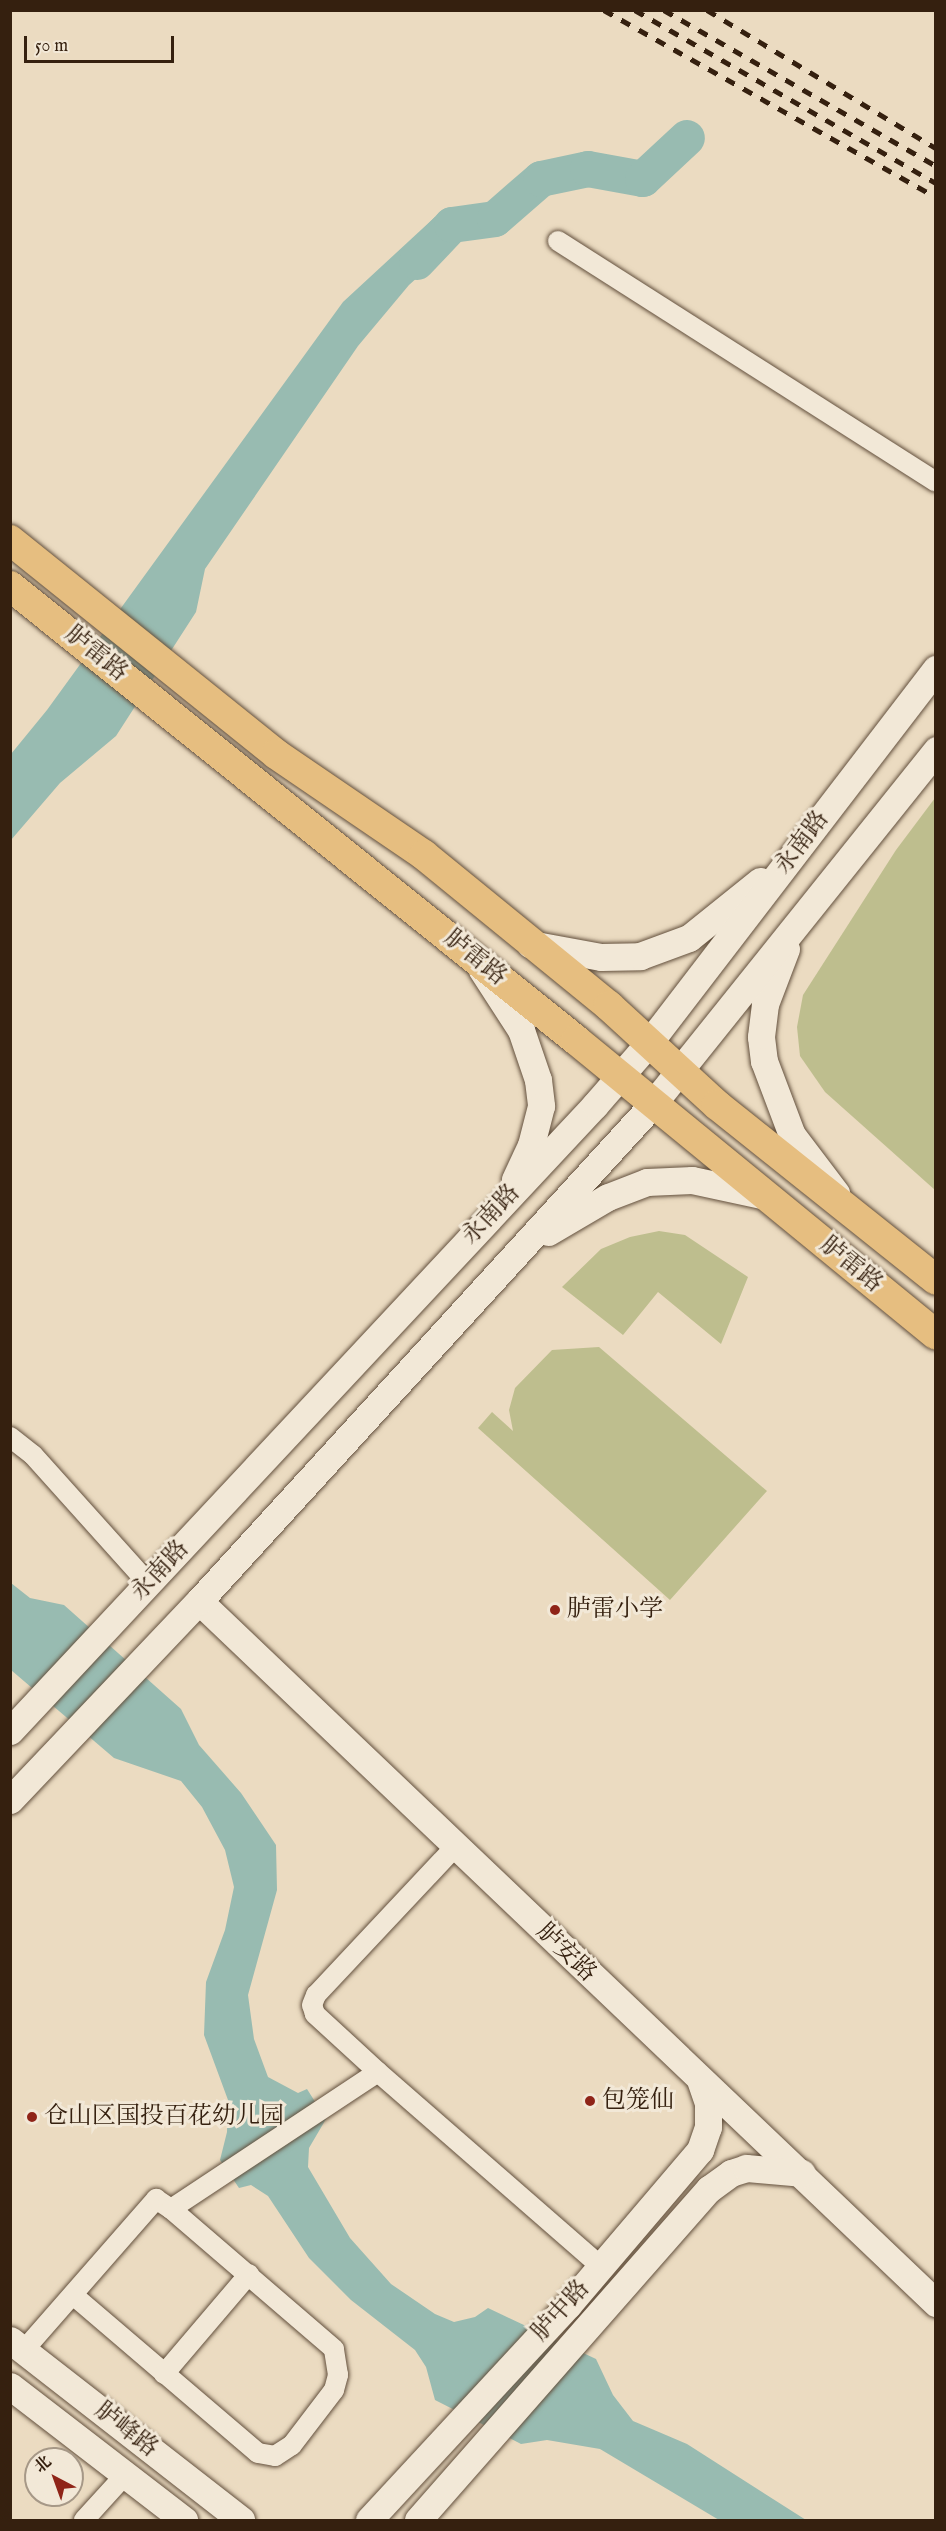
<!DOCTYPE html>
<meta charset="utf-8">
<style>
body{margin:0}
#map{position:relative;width:946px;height:2531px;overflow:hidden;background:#ebdbc1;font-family:"IM FELL English","Noto Serif SC",serif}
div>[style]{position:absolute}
.green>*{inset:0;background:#bebe8e}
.water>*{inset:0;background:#98bbb1}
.river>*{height:36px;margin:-18px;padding:0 18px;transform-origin:18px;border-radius:18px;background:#98bbb1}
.roads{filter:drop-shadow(0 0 2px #624f3c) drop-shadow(0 0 2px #624f3c)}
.street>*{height:20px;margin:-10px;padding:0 10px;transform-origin:10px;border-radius:10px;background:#f2e8d7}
.secondary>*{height:27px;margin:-13.5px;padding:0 13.5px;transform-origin:13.5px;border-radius:13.5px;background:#f2e8d7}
.primary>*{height:30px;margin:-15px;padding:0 15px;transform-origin:15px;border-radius:15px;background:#e6be80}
.rail>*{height:4.5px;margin-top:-2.25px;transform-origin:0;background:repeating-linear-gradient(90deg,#35200f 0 10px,transparent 0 20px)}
.dots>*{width:16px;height:16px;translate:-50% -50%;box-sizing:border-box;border:3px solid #f2e8d7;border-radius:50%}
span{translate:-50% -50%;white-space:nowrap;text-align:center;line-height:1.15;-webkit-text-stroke:6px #f2e8d7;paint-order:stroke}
.street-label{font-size:24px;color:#35200f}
.poi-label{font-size:24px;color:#35200f}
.left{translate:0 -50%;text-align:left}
.frame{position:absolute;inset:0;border:12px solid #35200f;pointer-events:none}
.north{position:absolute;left:24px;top:2447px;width:60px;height:60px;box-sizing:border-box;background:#f2e8d7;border:2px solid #a69887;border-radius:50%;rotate:319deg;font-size:16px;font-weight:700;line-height:24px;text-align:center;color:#35200f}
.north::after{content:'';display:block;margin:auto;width:21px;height:27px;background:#8f2418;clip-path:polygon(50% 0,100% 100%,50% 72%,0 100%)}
.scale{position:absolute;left:24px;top:36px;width:150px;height:27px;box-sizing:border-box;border:3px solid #35200f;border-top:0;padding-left:8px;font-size:18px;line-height:21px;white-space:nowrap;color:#35200f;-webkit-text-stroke:4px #f2e8d7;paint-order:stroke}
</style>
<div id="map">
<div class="green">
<div style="clip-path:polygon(935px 798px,935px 1190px,825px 1092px,800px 1056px,797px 1027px,803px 995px,896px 850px)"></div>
<div style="clip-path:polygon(659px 1231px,685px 1235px,748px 1277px,721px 1344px,658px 1292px,623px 1335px,562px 1287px,601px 1249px,630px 1237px)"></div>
<div style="clip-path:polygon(599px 1347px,767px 1491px,670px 1600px,478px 1428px,492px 1412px,513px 1431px,509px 1410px,515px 1388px,552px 1350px)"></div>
</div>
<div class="water">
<div style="clip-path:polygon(435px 217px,467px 233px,409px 285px,358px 346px,205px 569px,196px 612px,116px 736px,60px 783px,11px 840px,11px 754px,47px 710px,343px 302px)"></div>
<div style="clip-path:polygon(11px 1583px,30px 1598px,64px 1605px,181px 1709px,199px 1745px,241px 1793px,276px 1845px,277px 1890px,248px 1995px,254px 2039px,268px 2077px,298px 2093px,307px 2089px,326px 2119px,309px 2148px,308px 2167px,350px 2238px,391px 2284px,435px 2314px,454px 2322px,475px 2317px,488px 2308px,596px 2359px,613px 2395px,633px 2421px,687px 2444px,806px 2520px,719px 2520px,600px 2449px,547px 2440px,521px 2444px,435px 2400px,426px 2367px,415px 2350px,351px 2300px,309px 2258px,268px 2196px,251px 2185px,239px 2188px,220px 2160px,227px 2132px,228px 2100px,204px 2035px,206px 1982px,225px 1930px,234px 1887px,225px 1850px,202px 1807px,181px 1781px,114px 1758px,11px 1670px)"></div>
</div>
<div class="river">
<div style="left:417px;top:262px;width:51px;rotate:-46.6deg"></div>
<div style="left:452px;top:225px;width:43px;rotate:-7.9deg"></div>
<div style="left:495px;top:219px;width:61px;rotate:-41deg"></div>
<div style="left:541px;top:179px;width:48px;rotate:-12deg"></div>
<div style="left:588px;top:169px;width:56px;rotate:10.3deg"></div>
<div style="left:643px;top:179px;width:60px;rotate:-43deg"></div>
</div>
<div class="roads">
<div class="street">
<div style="left:558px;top:241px;width:448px;rotate:32.5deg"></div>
<div style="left:10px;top:1437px;width:29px;rotate:38deg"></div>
<div style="left:33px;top:1455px;width:172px;rotate:48.1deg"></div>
<div style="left:378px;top:2072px;width:295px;rotate:41.1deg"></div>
<div style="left:73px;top:2295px;width:243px;rotate:40.5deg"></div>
<div style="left:258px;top:2453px;width:17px;rotate:10deg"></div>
<div style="left:275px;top:2456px;width:20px;rotate:-33deg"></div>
<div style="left:292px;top:2445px;width:69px;rotate:-52.6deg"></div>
<div style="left:334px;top:2390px;width:16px;rotate:-75deg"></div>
<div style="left:338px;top:2375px;width:26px;rotate:-99deg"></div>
<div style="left:334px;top:2349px;width:215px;rotate:-139.3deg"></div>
<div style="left:24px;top:2350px;width:201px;rotate:-48.8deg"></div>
<div style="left:156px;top:2199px;width:18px;rotate:34deg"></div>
<div style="left:171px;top:2209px;width:248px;rotate:-33.5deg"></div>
<div style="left:378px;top:2072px;width:86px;rotate:-137.4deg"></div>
<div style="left:315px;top:2014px;width:9px;rotate:-108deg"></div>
<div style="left:312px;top:2005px;width:11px;rotate:-68deg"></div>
<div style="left:316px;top:1995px;width:203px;rotate:-46.8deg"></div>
<div style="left:164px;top:2374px;width:131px;rotate:-49.6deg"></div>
<div style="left:84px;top:2520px;width:61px;rotate:-47.7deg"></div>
</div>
<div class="secondary">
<div style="left:530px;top:944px;width:72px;rotate:10.4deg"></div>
<div style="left:601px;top:957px;width:39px;rotate:-1deg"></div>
<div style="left:640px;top:956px;width:52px;rotate:-20.2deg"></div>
<div style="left:689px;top:938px;width:91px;rotate:-38.8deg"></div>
<div style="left:786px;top:949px;width:59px;rotate:110.9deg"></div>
<div style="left:765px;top:1004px;width:33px;rotate:97deg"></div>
<div style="left:761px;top:1037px;width:24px;rotate:83deg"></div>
<div style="left:764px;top:1061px;width:79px;rotate:69.3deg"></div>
<div style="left:792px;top:1135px;width:73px;rotate:52.8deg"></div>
<div style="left:482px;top:970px;width:72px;rotate:57deg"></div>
<div style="left:521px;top:1030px;width:53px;rotate:71.2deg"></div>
<div style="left:538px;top:1080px;width:26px;rotate:83deg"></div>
<div style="left:541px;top:1106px;width:40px;rotate:104.4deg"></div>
<div style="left:531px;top:1145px;width:38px;rotate:115deg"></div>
<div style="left:548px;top:1232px;width:69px;rotate:-30.3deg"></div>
<div style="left:608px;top:1197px;width:42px;rotate:-21deg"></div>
<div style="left:647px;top:1182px;width:45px;rotate:-2.5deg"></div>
<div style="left:692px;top:1180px;width:76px;rotate:12.2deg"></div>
<div style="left:199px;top:1601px;width:1018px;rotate:43.61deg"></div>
<div style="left:10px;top:1731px;width:857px;rotate:-46.94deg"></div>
<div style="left:595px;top:1105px;width:81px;rotate:-49deg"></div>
<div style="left:648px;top:1044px;width:473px;rotate:-52.5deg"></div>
<div style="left:10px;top:1800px;width:274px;rotate:-46.5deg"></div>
<div style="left:199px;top:1601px;width:672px;rotate:-47.59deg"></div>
<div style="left:652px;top:1105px;width:455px;rotate:-51.3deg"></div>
<div style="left:10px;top:2340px;width:293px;rotate:37.9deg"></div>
<div style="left:10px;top:2386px;width:220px;rotate:37.6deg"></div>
<div style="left:369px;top:2520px;width:293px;rotate:-47.2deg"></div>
<div style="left:568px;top:2305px;width:204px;rotate:-49.6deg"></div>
<div style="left:700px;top:2150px;width:24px;rotate:-71deg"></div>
<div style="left:708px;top:2127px;width:24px;rotate:-90deg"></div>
<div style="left:708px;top:2103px;width:24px;rotate:-109deg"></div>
<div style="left:418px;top:2520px;width:441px;rotate:-48.7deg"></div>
<div style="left:709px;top:2189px;width:27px;rotate:-36deg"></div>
<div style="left:731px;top:2173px;width:16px;rotate:-18deg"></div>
<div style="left:746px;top:2168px;width:56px;rotate:5.1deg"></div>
</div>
<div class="primary">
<div style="left:10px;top:540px;width:341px;rotate:38.8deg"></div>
<div style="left:276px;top:754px;width:179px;rotate:34.3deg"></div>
<div style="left:424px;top:855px;width:239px;rotate:39.2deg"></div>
<div style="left:609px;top:1006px;width:147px;rotate:42.5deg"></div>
<div style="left:717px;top:1105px;width:280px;rotate:38.6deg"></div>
<div style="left:10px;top:586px;width:726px;rotate:38.73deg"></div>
<div style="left:576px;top:1040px;width:465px;rotate:39.3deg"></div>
</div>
</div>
<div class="rail">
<div style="left:604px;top:10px;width:381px;rotate:29.4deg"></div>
<div style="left:635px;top:10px;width:347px;rotate:29.9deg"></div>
<div style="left:664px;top:10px;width:314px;rotate:29.8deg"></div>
<div style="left:707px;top:10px;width:267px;rotate:31.1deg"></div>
</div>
<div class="dots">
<div style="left:555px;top:1610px;background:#8f2418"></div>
<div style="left:590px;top:2101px;background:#8f2418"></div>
<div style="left:32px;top:2117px;background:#8f2418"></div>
</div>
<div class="street-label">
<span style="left:96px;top:654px;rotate:39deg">胪雷路</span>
<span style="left:802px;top:843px;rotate:-53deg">永南路</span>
<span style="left:475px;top:958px;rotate:39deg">胪雷路</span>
<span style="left:491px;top:1215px;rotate:-47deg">永南路</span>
<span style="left:851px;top:1265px;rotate:39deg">胪雷路</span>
<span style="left:160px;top:1571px;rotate:-47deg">永南路</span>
<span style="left:566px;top:1953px;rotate:44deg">胪安路</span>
<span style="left:561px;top:2311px;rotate:-48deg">胪中路</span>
<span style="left:126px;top:2430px;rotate:38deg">胪峰路</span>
</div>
<div class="poi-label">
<span class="left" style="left:567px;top:1610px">胪雷小学</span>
<span class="left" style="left:602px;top:2101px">包笼仙</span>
<span class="left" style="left:44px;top:2117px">仓山区国投百花幼儿园</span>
</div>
<div class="frame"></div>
<div class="north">北</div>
<div class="scale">50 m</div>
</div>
